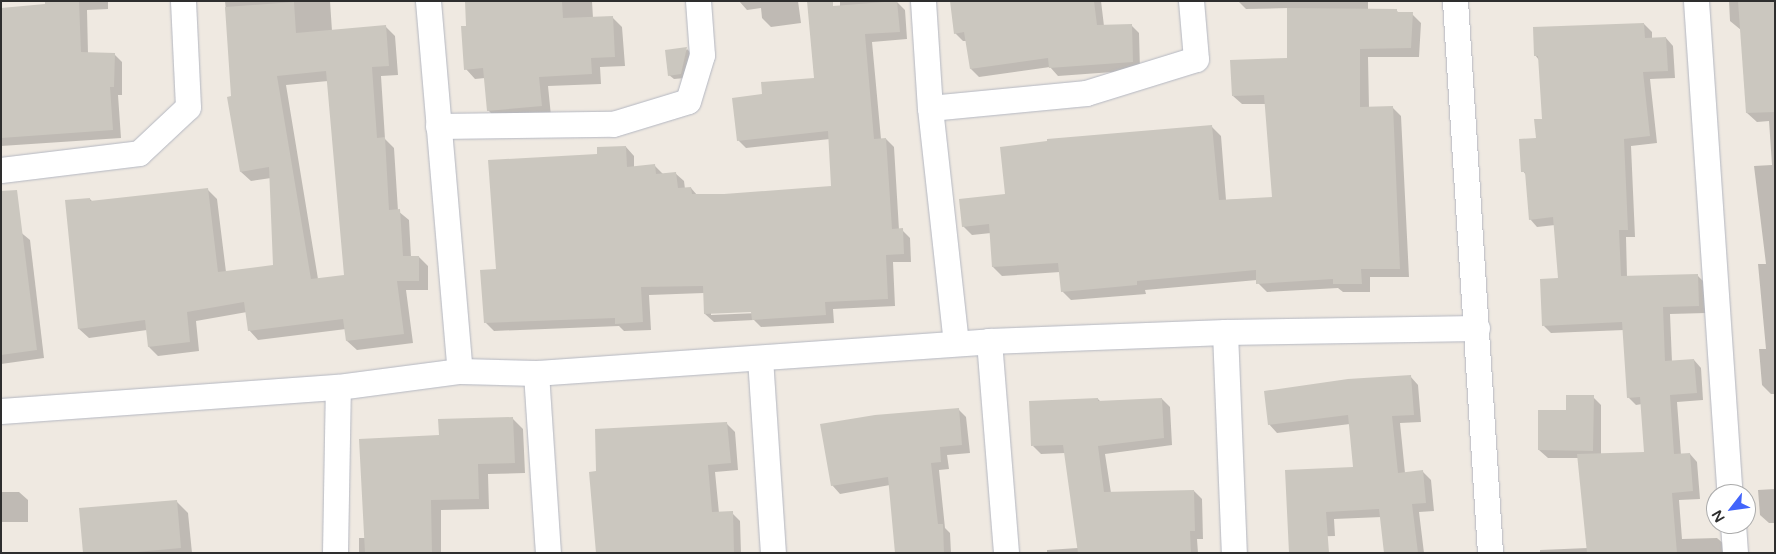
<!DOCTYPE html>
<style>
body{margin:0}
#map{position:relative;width:1776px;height:554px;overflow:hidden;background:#efe9e1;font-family:"Varela Round",sans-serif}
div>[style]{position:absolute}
.shadow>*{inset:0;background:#0003}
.building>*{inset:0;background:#cbc7bf}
.roads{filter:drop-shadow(0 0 1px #b4b7c1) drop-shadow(0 0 1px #b4b7c1)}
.street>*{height:25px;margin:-12.5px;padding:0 12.5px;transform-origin:12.5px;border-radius:12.5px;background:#fff}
span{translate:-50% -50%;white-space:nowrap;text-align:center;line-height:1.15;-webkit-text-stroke:4.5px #fff;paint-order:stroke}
.frame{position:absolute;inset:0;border:2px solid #2e2e2e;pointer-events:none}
.north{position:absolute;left:1706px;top:484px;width:50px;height:50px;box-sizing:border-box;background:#fff;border:1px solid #ababab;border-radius:50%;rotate:240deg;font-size:14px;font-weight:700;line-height:20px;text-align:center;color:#2e2e2e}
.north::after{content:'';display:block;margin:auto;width:18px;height:22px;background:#4264fb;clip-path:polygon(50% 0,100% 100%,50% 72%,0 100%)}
</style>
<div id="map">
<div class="shadow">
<div style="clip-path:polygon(47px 1px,108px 1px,108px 9px,87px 10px,88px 54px,114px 54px,122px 62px,122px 95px,118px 95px,121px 138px,1px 146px,1px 9px,47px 5px)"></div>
<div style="clip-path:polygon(evenodd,225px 1px,330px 1px,332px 31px,385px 26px,395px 36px,398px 75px,381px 76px,385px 139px,394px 148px,398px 211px,409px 220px,411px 257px,419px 257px,428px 266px,428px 290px,406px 290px,413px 343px,357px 350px,347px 341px,346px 329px,258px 340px,249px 330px,247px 312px,196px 321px,199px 351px,158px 356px,149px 347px,147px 330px,89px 338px,79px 329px,90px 199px,93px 202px,207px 189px,217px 199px,226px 272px,274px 267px,271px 178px,251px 181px,241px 172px,225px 1px,328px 81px,345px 276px,318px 279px,286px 85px,328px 81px)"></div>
<div style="clip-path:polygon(466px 1px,592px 1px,593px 18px,612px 17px,622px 27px,625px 66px,600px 67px,601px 84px,548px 86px,551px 116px,498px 120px,488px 110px,485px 78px,475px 79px,466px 69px)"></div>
<div style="clip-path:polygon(739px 1px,798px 1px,801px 23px,771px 27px,762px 18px,761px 8px,747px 10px)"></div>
<div style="clip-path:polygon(evenodd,840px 1px,896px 1px,905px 10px,907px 39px,872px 42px,881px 139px,886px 139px,894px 147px,899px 230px,902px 230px,910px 238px,911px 262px,893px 262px,895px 306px,833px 309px,834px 323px,761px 327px,754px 320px,714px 322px,705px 314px,704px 293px,649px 295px,651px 330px,624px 331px,619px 326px,494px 331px,486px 323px,497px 270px,599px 155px,626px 147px,634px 156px,634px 168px,654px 165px,663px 174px,675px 173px,684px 181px,685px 189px,691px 188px,697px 195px,724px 195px,832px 187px,830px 139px,746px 148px,738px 140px,763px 95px,815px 79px,840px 6px,840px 1px,758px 311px,758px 313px,711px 315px,711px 313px,758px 311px)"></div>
<div style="clip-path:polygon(951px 1px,1101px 1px,1104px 26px,1131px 25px,1139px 33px,1140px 70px,1058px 76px,1050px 67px,979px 77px,971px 69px,967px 41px,963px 41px,955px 33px)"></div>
<div style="clip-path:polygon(1238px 1px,1368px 1px,1368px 10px,1396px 10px,1399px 13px,1412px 14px,1421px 23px,1419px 57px,1368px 57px,1369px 108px,1392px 107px,1401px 116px,1409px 277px,1370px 277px,1370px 292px,1343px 292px,1338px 288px,1267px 292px,1258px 283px,1257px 280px,1145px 290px,1146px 294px,1071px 300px,1062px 291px,1060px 272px,1002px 276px,993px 267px,991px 233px,972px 235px,963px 226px,1007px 195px,1212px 127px,1221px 136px,1226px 200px,1273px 198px,1266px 104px,1242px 104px,1233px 96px,1288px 59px,1288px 8px,1246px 9px)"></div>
<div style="clip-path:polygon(1729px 1px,1775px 1px,1775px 394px,1771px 394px,1762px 385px,1759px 349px,1766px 349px,1758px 264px,1766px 264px,1754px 166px,1772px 165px,1769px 121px,1757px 122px,1747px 113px,1741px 30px,1730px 21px)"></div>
<div style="clip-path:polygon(1644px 24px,1652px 32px,1652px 39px,1666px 38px,1673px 46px,1675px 78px,1650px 79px,1657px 143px,1631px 146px,1635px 237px,1626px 237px,1627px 277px,1698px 276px,1705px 283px,1706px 313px,1670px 314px,1672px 362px,1694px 360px,1701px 368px,1703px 400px,1677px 402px,1681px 455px,1690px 454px,1697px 462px,1700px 499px,1679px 500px,1682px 539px,1717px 538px,1725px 545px,1724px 553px,1540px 553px,1540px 550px,1588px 548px,1579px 458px,1548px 458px,1539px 450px,1567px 412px,1593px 397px,1601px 405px,1601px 455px,1645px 453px,1642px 404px,1636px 405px,1628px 397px,1624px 330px,1551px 333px,1544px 326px,1559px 279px,1555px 225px,1537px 227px,1530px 219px,1526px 175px,1523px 171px,1543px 120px,1539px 60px,1535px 55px)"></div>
<div style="clip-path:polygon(687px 49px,691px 53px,685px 78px,674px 79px,669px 75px)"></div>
<div style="clip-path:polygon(1px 216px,30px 240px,44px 358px,1px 364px)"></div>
<div style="clip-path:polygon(1410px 376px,1418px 385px,1421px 422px,1400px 423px,1405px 473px,1423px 472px,1431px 480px,1434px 511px,1419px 512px,1424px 553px,1385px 553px,1382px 517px,1334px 519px,1335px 536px,1297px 537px,1354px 468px,1350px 424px,1277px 433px,1269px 424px)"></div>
<div style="clip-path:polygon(1098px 399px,1101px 402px,1162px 399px,1170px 407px,1172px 445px,1105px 454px,1111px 493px,1194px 491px,1202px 499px,1203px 539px,1197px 539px,1198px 553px,1047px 553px,1047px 550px,1078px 548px,1065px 453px,1041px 454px,1033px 446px)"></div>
<div style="clip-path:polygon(958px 409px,966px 417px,970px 453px,947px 455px,949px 469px,939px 470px,945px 528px,950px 533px,951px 553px,896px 553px,890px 485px,840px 494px,832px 485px)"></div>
<div style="clip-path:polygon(513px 419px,523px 429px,525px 473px,488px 474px,489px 509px,441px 510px,441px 553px,359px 553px,359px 538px,366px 538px,440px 436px)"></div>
<div style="clip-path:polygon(727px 424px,735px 432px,738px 470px,715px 472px,719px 513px,732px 513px,740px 521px,741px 553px,597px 553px,598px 473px)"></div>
<div style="clip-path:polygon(1775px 489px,1775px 523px,1769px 523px,1760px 515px,1758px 490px)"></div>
<div style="clip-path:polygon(1px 492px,19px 492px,28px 500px,28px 522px,1px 522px)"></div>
<div style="clip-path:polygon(176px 501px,188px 513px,192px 553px,84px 553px)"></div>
</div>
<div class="building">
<div style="clip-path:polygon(45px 1px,79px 1px,81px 52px,115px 53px,114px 87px,110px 87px,113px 130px,1px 138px,1px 8px,45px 4px)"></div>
<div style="clip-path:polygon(465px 1px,562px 1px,563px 18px,613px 16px,615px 57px,591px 58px,592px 74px,539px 77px,542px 106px,487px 111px,483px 68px,464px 70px,461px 26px,466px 26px)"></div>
<div style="clip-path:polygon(807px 1px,833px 1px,833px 6px,897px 1px,900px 32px,865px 34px,874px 139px,886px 138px,892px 229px,903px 228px,904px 254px,886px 255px,888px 299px,825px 302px,826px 315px,752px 320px,751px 312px,704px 314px,703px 286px,641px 287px,643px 322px,615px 324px,615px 318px,484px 323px,480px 270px,496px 269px,488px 160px,597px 154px,597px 147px,626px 146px,627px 167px,655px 164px,656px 174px,676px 172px,678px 188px,691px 187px,692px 194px,724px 194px,831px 186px,828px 131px,737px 141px,732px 98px,762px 94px,761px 82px,814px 78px)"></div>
<div style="clip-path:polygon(950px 1px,1094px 1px,1097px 25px,1132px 24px,1133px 62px,1049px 68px,1048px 58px,970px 69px,964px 32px,954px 34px)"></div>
<div style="clip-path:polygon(1738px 1px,1775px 1px,1775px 112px,1746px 113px)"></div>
<div style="clip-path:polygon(evenodd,294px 2px,296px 33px,386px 25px,389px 66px,372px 67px,377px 138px,385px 137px,389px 210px,400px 209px,403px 256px,419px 256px,419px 281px,397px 281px,404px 334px,346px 341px,343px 319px,248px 331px,244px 302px,187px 312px,190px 342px,148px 347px,145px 320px,78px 329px,65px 200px,90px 198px,90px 201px,208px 188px,218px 272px,273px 265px,269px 167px,240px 172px,227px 97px,231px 96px,225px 7px,294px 2px,326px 71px,344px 275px,311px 279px,277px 76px,326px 71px)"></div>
<div style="clip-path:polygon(1287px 8px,1397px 9px,1397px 12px,1413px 12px,1411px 48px,1360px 49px,1360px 107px,1393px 106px,1400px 269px,1361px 269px,1362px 284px,1333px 284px,1333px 279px,1256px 284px,1256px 270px,1137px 281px,1137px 285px,1061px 292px,1058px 263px,992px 267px,989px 224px,962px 227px,959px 199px,1005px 194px,1000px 147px,1047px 141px,1047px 139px,1212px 125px,1219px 200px,1272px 197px,1264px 95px,1232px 96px,1230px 60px,1287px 58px)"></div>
<div style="clip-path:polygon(1644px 23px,1645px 38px,1666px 37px,1668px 71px,1643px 72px,1650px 136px,1624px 139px,1628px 230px,1619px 230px,1621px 276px,1698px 274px,1699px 306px,1663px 307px,1665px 361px,1694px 359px,1697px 393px,1670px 395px,1674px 454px,1690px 453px,1693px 491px,1672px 493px,1677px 553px,1587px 553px,1577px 454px,1644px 452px,1640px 397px,1627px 398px,1622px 322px,1542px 326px,1540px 279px,1558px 278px,1553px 217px,1529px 220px,1525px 172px,1521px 172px,1519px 139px,1536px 138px,1534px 119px,1542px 119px,1538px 56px,1534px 56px,1533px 27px)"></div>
<div style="clip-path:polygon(687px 47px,681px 74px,668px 76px,665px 50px)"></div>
<div style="clip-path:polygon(17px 190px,37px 350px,1px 355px,1px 191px)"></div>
<div style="clip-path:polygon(1411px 375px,1414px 415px,1392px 416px,1398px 473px,1423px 470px,1426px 503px,1412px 504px,1418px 553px,1384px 553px,1379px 509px,1326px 512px,1329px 553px,1289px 553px,1285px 470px,1353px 467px,1348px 415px,1268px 425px,1264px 391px,1348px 379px)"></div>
<div style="clip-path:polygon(1566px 395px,1594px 395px,1593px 451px,1538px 450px,1538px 410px,1566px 410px)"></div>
<div style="clip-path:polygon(1098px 398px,1098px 401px,1162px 398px,1164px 438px,1098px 446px,1104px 492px,1194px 490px,1195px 531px,1190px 531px,1191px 553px,1078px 553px,1063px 445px,1031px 446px,1029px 401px)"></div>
<div style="clip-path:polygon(959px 408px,962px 445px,940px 447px,941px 462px,931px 463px,938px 524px,943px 524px,944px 553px,895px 553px,888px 477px,831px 486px,820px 424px,875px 415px)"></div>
<div style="clip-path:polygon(513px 417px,515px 463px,478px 464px,479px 499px,431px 500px,432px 553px,365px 553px,359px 439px,439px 435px,438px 419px)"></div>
<div style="clip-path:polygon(727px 422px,731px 463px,708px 465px,712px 512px,733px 511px,734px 553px,596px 553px,589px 472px,596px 471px,595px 429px)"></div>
<div style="clip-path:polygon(177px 500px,181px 548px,126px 553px,83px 553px,79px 508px)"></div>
</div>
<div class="roads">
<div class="street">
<div style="left:428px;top:1px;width:371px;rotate:85.1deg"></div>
<div style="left:923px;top:1px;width:107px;rotate:86.3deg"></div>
<div style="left:930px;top:108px;width:236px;rotate:83.7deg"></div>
<div style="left:1455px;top:1px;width:553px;rotate:86.37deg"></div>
<div style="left:1696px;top:1px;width:494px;rotate:86.1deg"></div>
<div style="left:930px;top:108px;width:157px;rotate:-5.5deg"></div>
<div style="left:1086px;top:93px;width:115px;rotate:-17.2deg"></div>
<div style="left:1196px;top:59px;width:58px;rotate:-94.9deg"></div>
<div style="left:438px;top:126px;width:175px;rotate:-0.7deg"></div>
<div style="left:613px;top:124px;width:78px;rotate:-17deg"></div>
<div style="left:688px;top:101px;width:48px;rotate:-73.1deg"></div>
<div style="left:702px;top:55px;width:54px;rotate:-94.2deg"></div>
<div style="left:1px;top:170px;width:139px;rotate:-7deg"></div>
<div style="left:139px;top:153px;width:67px;rotate:-43.2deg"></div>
<div style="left:188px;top:107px;width:106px;rotate:-92.7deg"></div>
<div style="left:1225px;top:332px;width:221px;rotate:87.7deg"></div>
<div style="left:989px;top:341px;width:213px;rotate:85.4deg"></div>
<div style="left:760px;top:358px;width:195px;rotate:86.2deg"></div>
<div style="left:536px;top:373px;width:180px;rotate:86.2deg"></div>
<div style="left:1px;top:411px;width:338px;rotate:-4.1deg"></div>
<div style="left:338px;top:387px;width:123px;rotate:-7.5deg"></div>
<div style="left:460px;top:371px;width:76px;rotate:1.5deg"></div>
<div style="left:536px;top:373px;width:454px;rotate:-4deg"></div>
<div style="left:989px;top:341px;width:236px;rotate:-2.2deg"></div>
<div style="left:1225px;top:332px;width:252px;rotate:-0.9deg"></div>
<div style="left:1733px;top:524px;width:29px;rotate:86deg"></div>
<div style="left:335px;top:553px;width:166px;rotate:-89deg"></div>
</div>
</div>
<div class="frame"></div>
<div class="north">N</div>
</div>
